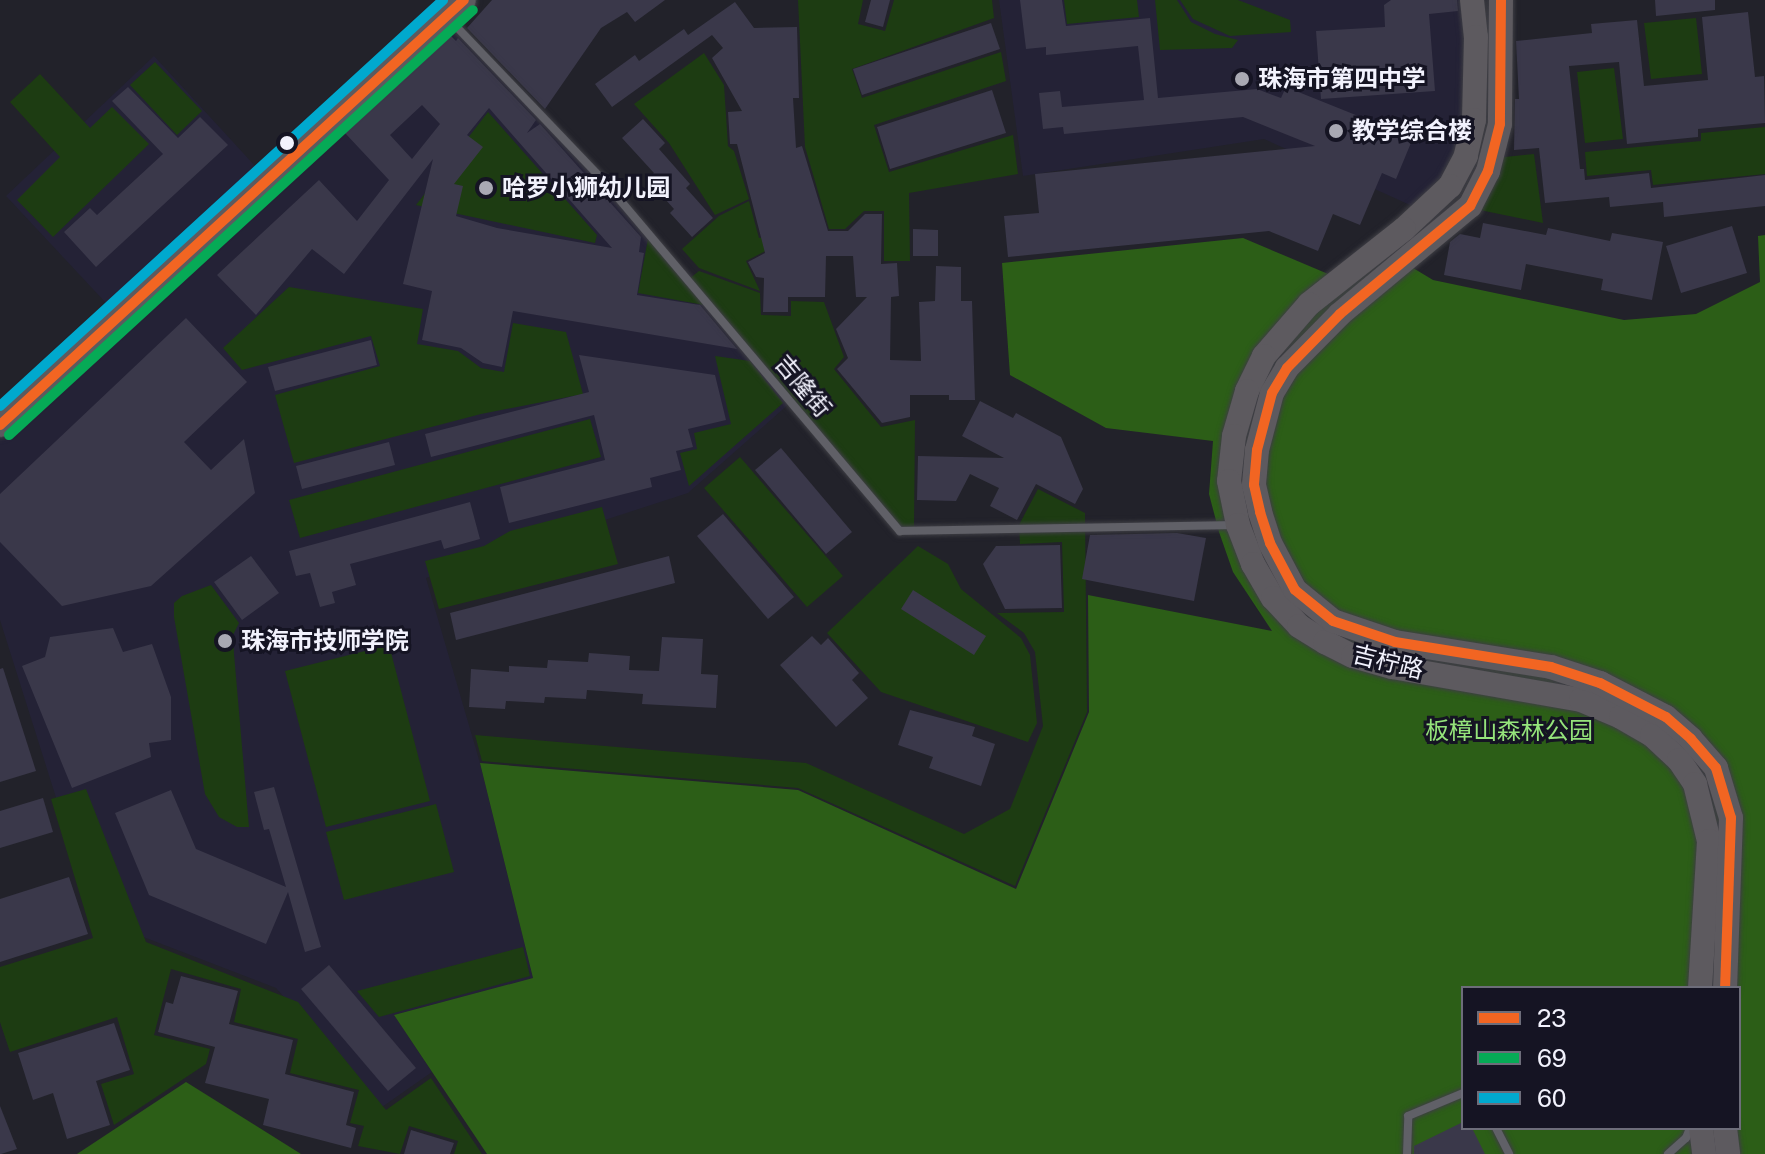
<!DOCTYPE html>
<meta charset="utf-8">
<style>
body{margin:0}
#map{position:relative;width:1765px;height:1154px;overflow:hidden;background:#22222a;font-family:"Public Sans","Noto Sans SC",sans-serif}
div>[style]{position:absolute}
.built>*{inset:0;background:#242236}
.green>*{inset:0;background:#1d3c12}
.forest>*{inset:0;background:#2c5e17}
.building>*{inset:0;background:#3a384a}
.roads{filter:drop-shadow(0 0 2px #3e3e44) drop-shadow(0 0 2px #3e3e44)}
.service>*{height:8px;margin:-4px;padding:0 4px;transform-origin:4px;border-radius:4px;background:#606067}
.secondary>*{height:24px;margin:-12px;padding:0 12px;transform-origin:12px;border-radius:12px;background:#5d5a5f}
.bus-1>*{height:10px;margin:-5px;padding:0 5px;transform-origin:5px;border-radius:5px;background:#f26522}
.bus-2>*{height:10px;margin:-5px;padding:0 5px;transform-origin:5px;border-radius:5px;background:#06aa56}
.bus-3>*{height:10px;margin:-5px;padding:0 5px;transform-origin:5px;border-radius:5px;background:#00a9ce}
.dots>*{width:22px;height:22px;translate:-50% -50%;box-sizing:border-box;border:4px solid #151423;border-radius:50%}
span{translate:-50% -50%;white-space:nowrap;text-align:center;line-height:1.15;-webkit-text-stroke:6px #151423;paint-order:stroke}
.poi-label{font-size:24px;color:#f2f2fd;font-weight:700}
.left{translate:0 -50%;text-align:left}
.street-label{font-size:24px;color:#f2f2fd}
.park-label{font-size:24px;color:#95e47b}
.legend{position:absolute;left:1461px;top:986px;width:280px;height:144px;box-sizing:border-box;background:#151423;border:2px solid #6d6d7a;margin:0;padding:10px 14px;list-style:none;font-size:24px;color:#f2f2fd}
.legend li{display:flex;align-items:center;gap:16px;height:40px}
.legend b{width:40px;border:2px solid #6d6d7a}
</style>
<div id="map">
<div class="built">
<div style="clip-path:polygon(999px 0,1472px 0,1465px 155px,1415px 218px,1410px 205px,1264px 139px,1023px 176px)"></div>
<div style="clip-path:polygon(447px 17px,603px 181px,790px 403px,688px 493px,426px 578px,480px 763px,533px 978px,394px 1015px,432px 1072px,382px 1107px,276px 988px,94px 918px,0 620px,0 426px,119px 317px,6px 196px,154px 56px,268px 180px)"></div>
</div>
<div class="green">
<div style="clip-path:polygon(798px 0,863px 0,858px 24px,885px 31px,894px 0,992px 0,994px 18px,852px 69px,862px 98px,1001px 52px,1006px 81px,874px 125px,889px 172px,1013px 135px,1018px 174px,909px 193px,910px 261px,884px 261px,884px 211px,864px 211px,845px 229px,829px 229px,805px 147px)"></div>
<div style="clip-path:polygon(1064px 0,1137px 0,1139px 17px,1067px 24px)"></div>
<div style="clip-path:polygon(1155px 0,1177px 0,1191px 22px,1215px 34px,1238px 40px,1232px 48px,1160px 50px)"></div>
<div style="clip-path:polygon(1180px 0,1238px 0,1290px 20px,1291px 32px,1230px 36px,1193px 19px)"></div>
<div style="clip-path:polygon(1696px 18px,1702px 74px,1651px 79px,1644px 23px)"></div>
<div style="clip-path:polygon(704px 53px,724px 85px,728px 146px,734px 151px,749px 199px,715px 215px,669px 143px,634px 104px)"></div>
<div style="clip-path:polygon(155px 62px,202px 111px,177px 135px,130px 85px)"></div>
<div style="clip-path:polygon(1614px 68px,1623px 139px,1585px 143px,1577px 72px)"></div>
<div style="clip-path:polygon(40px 74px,90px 128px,112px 107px,149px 144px,53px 237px,17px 200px,60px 157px,10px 102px)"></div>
<div style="clip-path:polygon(488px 112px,597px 235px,595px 243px,416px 205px)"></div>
<div style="clip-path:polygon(1765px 127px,1765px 174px,1653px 185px,1651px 170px,1587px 176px,1585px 152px,1701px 141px,1701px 133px)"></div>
<div style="clip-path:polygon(1534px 154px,1543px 223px,1475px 209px,1496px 158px)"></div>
<div style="clip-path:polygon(749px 201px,759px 238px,789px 230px,791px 238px,746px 261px,760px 291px,699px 268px,682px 249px,719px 216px)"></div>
<div style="clip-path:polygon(648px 239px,704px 305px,638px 293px)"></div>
<div style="clip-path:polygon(699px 271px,760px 293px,761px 315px,791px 316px,791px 301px,824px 302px,844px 357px,834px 369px,881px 427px,915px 420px,914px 527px,901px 527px,689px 279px)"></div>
<div style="clip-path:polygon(289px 287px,423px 309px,417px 344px,458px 351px,481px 368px,504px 372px,513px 323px,566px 332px,583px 394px,481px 414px,294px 463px,275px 395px,380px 366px,371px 336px,242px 370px,223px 348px)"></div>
<div style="clip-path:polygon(715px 356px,750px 361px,783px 403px,689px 486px,680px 453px,697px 449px,694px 433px,731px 424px)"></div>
<div style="clip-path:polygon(590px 419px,601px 457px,300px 538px,289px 500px)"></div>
<div style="clip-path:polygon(740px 457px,843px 576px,807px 607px,704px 488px)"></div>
<div style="clip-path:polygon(1038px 489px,1085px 513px,1087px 712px,1015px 886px,798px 788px,482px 761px,475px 735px,806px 763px,964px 834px,1010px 809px,1043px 726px,1035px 652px,1024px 633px,997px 613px,1064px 612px,1062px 542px,1020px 544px,1019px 525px)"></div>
<div style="clip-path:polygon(602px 507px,618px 564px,439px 609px,425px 561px,484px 546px,510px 531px)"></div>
<div style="clip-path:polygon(918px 546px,948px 564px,961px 589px,1021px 638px,1030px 655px,1037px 723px,1028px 742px,881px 692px,827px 633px)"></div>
<div style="clip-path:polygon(211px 585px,239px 623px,233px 635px,234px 654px,249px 827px,237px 827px,219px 817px,205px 794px,174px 617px,174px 603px,182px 596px)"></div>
<div style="clip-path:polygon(389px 645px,430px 801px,326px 827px,285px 671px)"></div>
<div style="clip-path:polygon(86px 789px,146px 942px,298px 1002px,386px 1110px,431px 1078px,482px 1154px,454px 1154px,458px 1141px,409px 1126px,400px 1154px,358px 1146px,364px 1126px,350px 1123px,359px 1090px,290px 1073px,298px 1039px,234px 1022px,241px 989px,171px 969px,154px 1035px,210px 1049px,206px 1064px,114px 1125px,101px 1084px,134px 1074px,117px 1017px,10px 1052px,0 1022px,0 967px,93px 938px,51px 799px)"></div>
<div style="clip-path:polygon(436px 804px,454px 872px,344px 900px,326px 832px)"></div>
<div style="clip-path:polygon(523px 947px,530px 976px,379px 1017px,357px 991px)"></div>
</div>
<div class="forest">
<div style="clip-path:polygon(evenodd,1765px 235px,1765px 1154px,487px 1154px,394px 1015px,533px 978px,480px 763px,798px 790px,1016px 889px,1089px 712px,1088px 595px,1272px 631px,1233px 572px,1219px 532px,1209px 494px,1213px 441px,1106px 428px,1010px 375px,1002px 263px,1243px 238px,1340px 279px,1380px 248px,1433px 280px,1624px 320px,1696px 314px,1760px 282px,1758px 236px,1765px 235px,1463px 988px,1739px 988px,1739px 1128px,1463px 1128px,1463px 988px)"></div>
<div style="clip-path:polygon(186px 1082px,301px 1154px,77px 1154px)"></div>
</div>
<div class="building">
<div style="clip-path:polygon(492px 0,665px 0,635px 22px,627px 12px,601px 28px,545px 109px,467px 28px)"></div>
<div style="clip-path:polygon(871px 0,890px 0,883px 27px,865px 22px)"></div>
<div style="clip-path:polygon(1020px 0,1062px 0,1066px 26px,1150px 18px,1158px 98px,1257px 89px,1281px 98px,1286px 87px,1413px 138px,1396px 179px,1382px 173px,1360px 225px,1333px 214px,1318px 251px,1269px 231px,1008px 257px,1004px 216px,1039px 213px,1035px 174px,1315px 146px,1243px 117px,1064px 134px,1063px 127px,1043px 129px,1039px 93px,1060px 91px,1062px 107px,1144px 100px,1138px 46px,1046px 55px,1046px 47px,1026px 49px)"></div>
<div style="clip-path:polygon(1391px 0,1457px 0,1458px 11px,1429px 14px,1435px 91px,1321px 99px,1316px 31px,1385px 27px,1384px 5px)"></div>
<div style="clip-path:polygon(1655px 0,1715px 0,1715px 10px,1656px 16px)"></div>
<div style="clip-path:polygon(735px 2px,754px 28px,797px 27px,799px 98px,793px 98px,796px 148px,802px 146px,828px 231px,848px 231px,865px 214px,882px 214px,881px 264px,897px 263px,899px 296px,891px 297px,890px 360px,921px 361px,919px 302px,935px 301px,936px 266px,961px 267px,961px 301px,972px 301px,975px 400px,949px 400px,949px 395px,910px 395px,910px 417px,882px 423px,837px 369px,848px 358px,836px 329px,867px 297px,856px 297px,853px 256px,826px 256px,825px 297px,788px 297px,788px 312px,763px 312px,764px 278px,756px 277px,748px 262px,765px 253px,737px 144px,730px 144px,728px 112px,742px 111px,712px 58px,723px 48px,712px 35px,612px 107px,595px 84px,635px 55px,639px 61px,684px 29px,688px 35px)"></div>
<div style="clip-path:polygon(1748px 12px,1755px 77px,1764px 76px,1765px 123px,1698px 129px,1698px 137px,1627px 144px,1619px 62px,1569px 66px,1580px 169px,1584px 169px,1585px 180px,1649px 173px,1651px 188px,1765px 175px,1765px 206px,1664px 217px,1663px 202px,1610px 207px,1609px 197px,1545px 203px,1539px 148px,1514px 150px,1515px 99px,1519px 99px,1516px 41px,1592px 33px,1591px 24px,1637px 20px,1644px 86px,1708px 80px,1702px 17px)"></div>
<div style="clip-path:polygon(991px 23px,1000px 49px,862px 95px,853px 69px)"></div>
<div style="clip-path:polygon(evenodd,451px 36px,456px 41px,458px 38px,536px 120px,527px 133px,540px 124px,641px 237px,639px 252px,644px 253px,637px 295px,700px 305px,737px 349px,513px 311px,502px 367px,483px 363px,461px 348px,422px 340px,432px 291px,403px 284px,433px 159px,344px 274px,312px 249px,256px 315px,217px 275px,319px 180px,357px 221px,389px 180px,345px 133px,451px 36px,422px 105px,440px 124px,412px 159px,390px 135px,422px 105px,451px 36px,489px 108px,517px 140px,612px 248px,497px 228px,456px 216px,463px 186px,454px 184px,483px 147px,467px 135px,489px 108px)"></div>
<div style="clip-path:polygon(128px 87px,178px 138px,200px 117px,228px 145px,96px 267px,64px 232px,90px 208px,97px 215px,163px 154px,112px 101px)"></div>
<div style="clip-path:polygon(992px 90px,1006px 133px,890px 169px,877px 127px)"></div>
<div style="clip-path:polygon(643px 119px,665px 143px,659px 149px,690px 184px,686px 188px,713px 218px,692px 237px,670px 213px,674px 209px,647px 179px,654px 173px,622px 138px)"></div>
<div style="clip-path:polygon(1483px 223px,1546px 235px,1548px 228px,1610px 241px,1612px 233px,1663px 242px,1652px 300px,1601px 290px,1603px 279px,1526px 264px,1521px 290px,1444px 275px,1450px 242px,1460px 234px,1480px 238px)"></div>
<div style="clip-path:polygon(1732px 226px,1747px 273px,1681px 293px,1666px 246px)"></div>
<div style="clip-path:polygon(913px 229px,938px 230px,938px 256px,913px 256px)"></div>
<div style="clip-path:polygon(186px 318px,247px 382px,184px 442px,211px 470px,244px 439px,255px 493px,151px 586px,62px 606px,0 542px,0 494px)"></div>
<div style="clip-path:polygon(371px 340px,377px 365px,275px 391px,268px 367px)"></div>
<div style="clip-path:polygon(579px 355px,715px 375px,726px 420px,688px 429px,693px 447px,676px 451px,681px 470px,650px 478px,652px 487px,509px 523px,500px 487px,605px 460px,594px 415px,431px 457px,425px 434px,589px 392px)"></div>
<div style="clip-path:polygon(980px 401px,1013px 418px,1016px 413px,1061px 437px,1083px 489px,1075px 504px,1036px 484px,1017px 520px,990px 506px,999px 488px,970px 474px,956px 501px,917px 500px,918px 456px,1004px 458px,962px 436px)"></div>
<div style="clip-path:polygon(389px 442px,395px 465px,302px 489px,296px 466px)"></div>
<div style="clip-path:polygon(781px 448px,852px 532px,826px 554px,755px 470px)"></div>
<div style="clip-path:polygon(470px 502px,480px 539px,444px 549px,441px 540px,350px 564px,356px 585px,332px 592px,335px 603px,320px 607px,310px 573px,296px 576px,289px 551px)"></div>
<div style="clip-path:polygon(723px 514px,794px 597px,768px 619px,697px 536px)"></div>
<div style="clip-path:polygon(1177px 533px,1206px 538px,1194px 601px,1082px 579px,1090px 535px)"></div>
<div style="clip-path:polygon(1060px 545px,1062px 608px,1005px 609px,983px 564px,996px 546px)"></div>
<div style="clip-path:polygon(251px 556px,279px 593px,242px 620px,214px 582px)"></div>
<div style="clip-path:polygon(669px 556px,675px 583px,456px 640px,450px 613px)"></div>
<div style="clip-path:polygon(913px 590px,986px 636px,974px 655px,901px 609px)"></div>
<div style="clip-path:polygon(113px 628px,123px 652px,152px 644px,171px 697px,171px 740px,149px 743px,151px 757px,72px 788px,22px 666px,45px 657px,50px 637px)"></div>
<div style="clip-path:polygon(812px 636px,821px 645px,828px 638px,859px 673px,852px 680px,868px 698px,836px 727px,780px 665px)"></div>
<div style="clip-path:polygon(662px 637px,703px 639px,701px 674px,718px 675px,716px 708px,642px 704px,643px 694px,587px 690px,586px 699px,545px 697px,544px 703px,506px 701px,505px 709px,469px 707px,471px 669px,509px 672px,509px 666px,547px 668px,548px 660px,588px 662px,589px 653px,630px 656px,629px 670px,659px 671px)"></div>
<div style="clip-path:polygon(3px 668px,36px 771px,0 782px,0 669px)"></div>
<div style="clip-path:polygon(910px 710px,975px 727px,972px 736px,995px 744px,981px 786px,929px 768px,933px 757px,898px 745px)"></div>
<div style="clip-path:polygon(274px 787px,321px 947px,305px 952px,288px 892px,266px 944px,149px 895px,115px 813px,171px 790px,196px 849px,286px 887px,269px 829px,264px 830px,254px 792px)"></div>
<div style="clip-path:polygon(43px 798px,53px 832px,0 848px,0 811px)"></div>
<div style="clip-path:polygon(69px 877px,88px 934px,0 962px,0 899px)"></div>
<div style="clip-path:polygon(329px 965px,416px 1068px,388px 1091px,301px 989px)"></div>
<div style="clip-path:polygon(181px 976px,238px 991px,229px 1024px,293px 1040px,285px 1074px,354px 1092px,346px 1125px,356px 1128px,351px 1148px,263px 1125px,269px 1099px,205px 1083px,215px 1047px,158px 1032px,166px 1002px,173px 1004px)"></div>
<div style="clip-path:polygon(114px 1023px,130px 1070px,96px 1081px,110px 1125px,67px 1139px,53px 1093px,33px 1100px,18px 1053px)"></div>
<div style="clip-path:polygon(0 1106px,17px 1149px,1px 1154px,0 1154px)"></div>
<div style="clip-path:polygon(1463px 1122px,1463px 1128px,1472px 1128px,1485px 1154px,1414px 1154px,1414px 1146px)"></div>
<div style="clip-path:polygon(411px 1130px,454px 1143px,450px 1154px,404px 1154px)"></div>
</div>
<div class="roads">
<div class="service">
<div style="left:448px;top:18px;width:224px;rotate:46.3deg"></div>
<div style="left:603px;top:180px;width:460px;rotate:49.8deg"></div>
<div style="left:900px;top:531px;width:333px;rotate:-1deg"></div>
<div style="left:1496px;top:1128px;width:29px;rotate:63deg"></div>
<div style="left:1407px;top:1154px;width:38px;rotate:-88deg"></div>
<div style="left:1408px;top:1116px;width:60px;rotate:-22.7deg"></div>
<div style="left:1668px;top:1154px;width:24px;rotate:-42deg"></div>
<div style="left:1686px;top:1138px;width:11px;rotate:-68deg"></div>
</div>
<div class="secondary">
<div style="left:1472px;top:0;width:37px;rotate:84deg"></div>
<div style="left:1476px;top:37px;width:83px;rotate:91.4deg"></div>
<div style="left:1474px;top:120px;width:37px;rotate:103deg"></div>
<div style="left:1466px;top:156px;width:34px;rotate:118deg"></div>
<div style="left:1450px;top:186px;width:63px;rotate:136.9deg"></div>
<div style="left:1404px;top:229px;width:121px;rotate:141.7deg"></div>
<div style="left:1309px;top:304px;width:69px;rotate:130.9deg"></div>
<div style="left:1264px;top:356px;width:39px;rotate:116deg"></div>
<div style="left:1247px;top:391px;width:47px;rotate:106.1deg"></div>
<div style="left:1234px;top:436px;width:45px;rotate:96.3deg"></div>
<div style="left:1229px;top:481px;width:45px;rotate:78.4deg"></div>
<div style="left:1238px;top:525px;width:42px;rotate:69deg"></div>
<div style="left:1253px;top:564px;width:39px;rotate:60deg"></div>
<div style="left:1273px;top:598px;width:38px;rotate:47deg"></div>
<div style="left:1299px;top:626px;width:31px;rotate:32deg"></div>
<div style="left:1325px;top:642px;width:31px;rotate:27deg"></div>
<div style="left:1353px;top:656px;width:41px;rotate:15.8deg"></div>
<div style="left:1392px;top:667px;width:192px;rotate:9.9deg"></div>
<div style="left:1581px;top:700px;width:43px;rotate:23deg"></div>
<div style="left:1621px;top:717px;width:36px;rotate:30deg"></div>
<div style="left:1652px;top:735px;width:37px;rotate:43deg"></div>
<div style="left:1679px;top:760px;width:29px;rotate:56deg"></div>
<div style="left:1695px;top:784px;width:59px;rotate:76.2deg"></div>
<div style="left:1709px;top:841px;width:147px;rotate:93.5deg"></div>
<div style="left:1501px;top:0;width:124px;rotate:90.5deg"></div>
<div style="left:1500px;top:124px;width:49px;rotate:104.3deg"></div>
<div style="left:1488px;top:171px;width:39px;rotate:117deg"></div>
<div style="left:1470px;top:206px;width:169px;rotate:140.3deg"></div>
<div style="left:1340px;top:314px;width:76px;rotate:134.5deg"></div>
<div style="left:1287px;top:368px;width:29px;rotate:121deg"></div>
<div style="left:1272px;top:393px;width:59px;rotate:104.7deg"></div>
<div style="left:1257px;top:450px;width:35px;rotate:95deg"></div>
<div style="left:1254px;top:485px;width:28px;rotate:77deg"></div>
<div style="left:1260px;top:512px;width:33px;rotate:72deg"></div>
<div style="left:1270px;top:543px;width:53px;rotate:62deg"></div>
<div style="left:1295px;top:590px;width:49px;rotate:39.2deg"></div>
<div style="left:1333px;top:621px;width:65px;rotate:18.7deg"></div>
<div style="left:1395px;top:642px;width:158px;rotate:9.1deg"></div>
<div style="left:1551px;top:667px;width:52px;rotate:18.1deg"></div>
<div style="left:1600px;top:683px;width:74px;rotate:27.3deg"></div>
<div style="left:1666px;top:717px;width:33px;rotate:41deg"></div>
<div style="left:1691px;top:739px;width:38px;rotate:49deg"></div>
<div style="left:1716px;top:768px;width:52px;rotate:73.3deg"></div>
<div style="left:1731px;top:818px;width:170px;rotate:92deg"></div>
<div style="left:0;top:425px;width:629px;rotate:-42.49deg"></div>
<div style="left:1701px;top:1128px;width:26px;rotate:83deg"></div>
<div style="left:1725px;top:1128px;width:26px;rotate:83deg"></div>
</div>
</div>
<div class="bus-1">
<div style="left:1501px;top:0;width:124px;rotate:90.5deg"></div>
<div style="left:1500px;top:124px;width:49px;rotate:104.3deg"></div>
<div style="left:1488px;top:171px;width:39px;rotate:117deg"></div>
<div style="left:1470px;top:206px;width:169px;rotate:140.3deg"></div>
<div style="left:1340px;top:314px;width:76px;rotate:134.5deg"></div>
<div style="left:1287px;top:368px;width:29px;rotate:121deg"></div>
<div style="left:1272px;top:393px;width:59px;rotate:104.7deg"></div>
<div style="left:1257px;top:450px;width:35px;rotate:95deg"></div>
<div style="left:1254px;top:485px;width:28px;rotate:77deg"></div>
<div style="left:1260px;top:512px;width:33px;rotate:72deg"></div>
<div style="left:1270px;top:543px;width:53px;rotate:62deg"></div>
<div style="left:1295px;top:590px;width:49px;rotate:39.2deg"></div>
<div style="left:1333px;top:621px;width:65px;rotate:18.7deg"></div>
<div style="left:1395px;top:642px;width:158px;rotate:9.1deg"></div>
<div style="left:1551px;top:667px;width:52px;rotate:18.1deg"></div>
<div style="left:1600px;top:683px;width:74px;rotate:27.3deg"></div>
<div style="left:1666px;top:717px;width:33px;rotate:41deg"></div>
<div style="left:1691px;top:739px;width:38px;rotate:49deg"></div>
<div style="left:1716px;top:768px;width:52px;rotate:73.3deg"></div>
<div style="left:1731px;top:818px;width:170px;rotate:92deg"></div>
<div style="left:0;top:425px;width:629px;rotate:-42.49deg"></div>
</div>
<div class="bus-2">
<div style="left:9px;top:435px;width:629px;rotate:-42.49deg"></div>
</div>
<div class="bus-3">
<div style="left:0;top:406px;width:601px;rotate:-42.5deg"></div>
</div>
<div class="dots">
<div style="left:1242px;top:79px;background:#a9a9b3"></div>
<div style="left:1336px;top:131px;background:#a9a9b3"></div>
<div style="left:287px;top:143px;background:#f2f2fd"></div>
<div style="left:486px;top:188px;background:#a9a9b3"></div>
<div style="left:225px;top:641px;background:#a9a9b3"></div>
</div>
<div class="poi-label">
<span class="left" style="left:1258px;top:79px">珠海市第四中学</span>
<span class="left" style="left:1352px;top:131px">教学综合楼</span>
<span class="left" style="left:502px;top:188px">哈罗小狮幼儿园</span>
<span class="left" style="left:241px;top:641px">珠海市技师学院</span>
</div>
<div class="street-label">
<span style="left:803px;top:386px;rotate:50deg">吉隆街</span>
<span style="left:1388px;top:662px;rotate:14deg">吉柠路</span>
</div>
<div class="park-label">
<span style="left:1509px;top:731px">板樟山森林公园</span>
</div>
<ul class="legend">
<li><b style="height:10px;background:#f26522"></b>23</li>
<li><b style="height:10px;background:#06aa56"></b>69</li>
<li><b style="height:10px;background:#00a9ce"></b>60</li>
</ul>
</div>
